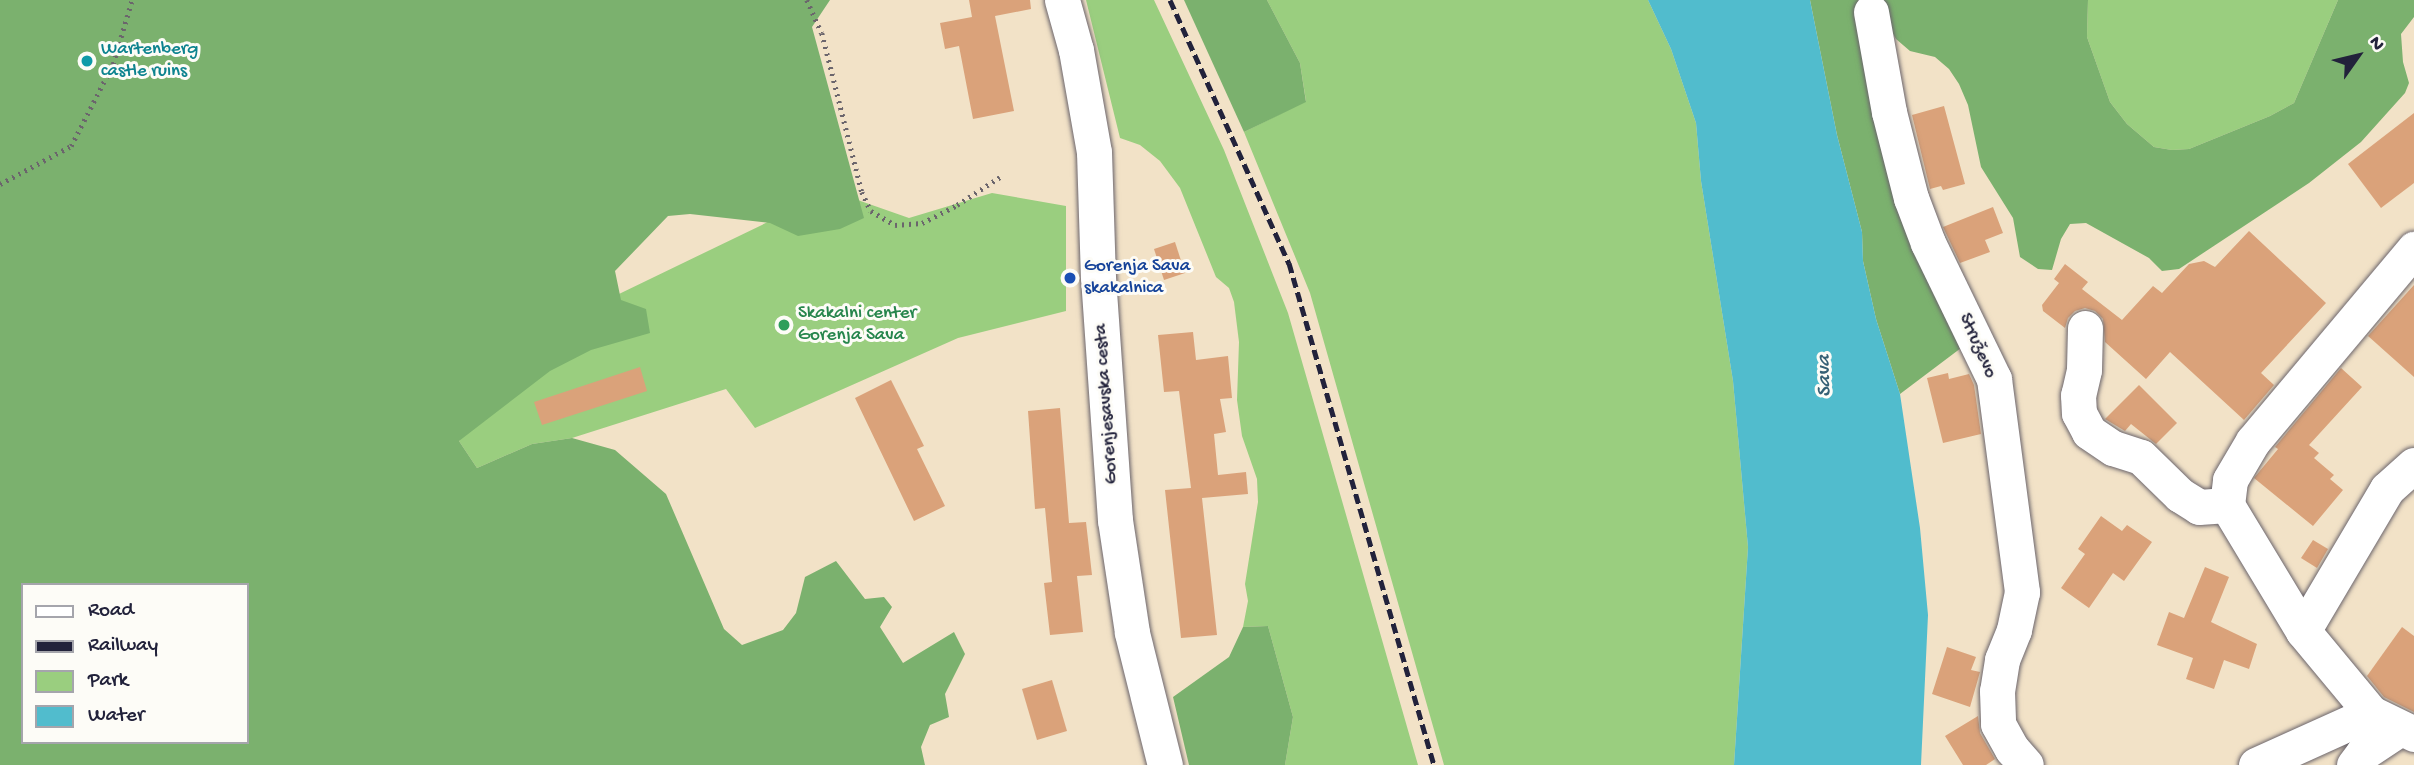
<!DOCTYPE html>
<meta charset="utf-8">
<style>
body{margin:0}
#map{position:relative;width:2414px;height:765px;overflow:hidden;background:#f2e2c7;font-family:"Gochi Hand",sans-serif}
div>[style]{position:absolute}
.green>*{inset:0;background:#9ace7f}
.forest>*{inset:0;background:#7bb16e}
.water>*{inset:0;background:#51bccd}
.building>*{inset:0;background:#daa27a}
.path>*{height:4.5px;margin-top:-2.25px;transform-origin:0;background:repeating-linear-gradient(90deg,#6b656c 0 2px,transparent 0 7px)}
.roads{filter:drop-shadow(0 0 2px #6b656c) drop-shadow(0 0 2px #6b656c)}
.minor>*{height:35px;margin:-17.5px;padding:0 17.5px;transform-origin:17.5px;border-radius:17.5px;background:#fff}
.rail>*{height:5px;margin-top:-2.5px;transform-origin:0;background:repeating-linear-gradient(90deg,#22223b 0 10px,transparent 0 15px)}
.dots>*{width:19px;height:19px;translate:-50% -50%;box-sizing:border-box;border:4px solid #fdfcf7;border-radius:50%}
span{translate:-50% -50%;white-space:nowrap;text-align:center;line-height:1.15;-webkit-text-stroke:6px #fdfcf7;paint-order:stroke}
.culture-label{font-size:19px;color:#0d838f}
.left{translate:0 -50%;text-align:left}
.transit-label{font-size:19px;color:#164399}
.leisure-label{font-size:19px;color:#27864d}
.street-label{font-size:19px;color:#22223b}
.water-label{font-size:21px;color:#356075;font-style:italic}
.legend{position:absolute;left:21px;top:583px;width:228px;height:161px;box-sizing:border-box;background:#fdfcf7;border:2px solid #a5a5ac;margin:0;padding:9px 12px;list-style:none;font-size:21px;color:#22223b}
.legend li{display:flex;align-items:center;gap:14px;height:35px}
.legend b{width:35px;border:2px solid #a5a5ac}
.north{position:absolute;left:2323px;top:21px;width:70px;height:70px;-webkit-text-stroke:5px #fdfcf7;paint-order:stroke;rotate:56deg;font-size:19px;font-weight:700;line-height:28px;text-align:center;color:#22223b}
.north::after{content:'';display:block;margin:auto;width:24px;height:32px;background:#22223b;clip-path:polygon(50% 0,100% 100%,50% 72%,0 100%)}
</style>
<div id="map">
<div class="green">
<div style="clip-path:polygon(1086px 0,1154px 0,1224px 150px,1288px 313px,1418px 765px,1285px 765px,1293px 717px,1268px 626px,1243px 627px,1248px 601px,1245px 584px,1258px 502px,1257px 479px,1242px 436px,1237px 400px,1239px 342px,1234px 302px,1229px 288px,1216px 277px,1180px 188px,1160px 161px,1140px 145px,1120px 138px)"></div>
<div style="clip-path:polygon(1267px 0,1648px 0,1671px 49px,1696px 123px,1701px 181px,1733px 381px,1748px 547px,1734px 765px,1444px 765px,1310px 293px,1244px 132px,1306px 101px,1300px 63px)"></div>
<div style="clip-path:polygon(2088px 0,2338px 0,2294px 103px,2270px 116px,2189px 149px,2172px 150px,2154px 147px,2127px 124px,2110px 102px,2087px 37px)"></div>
<div style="clip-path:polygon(832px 191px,909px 218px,992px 193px,1066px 206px,1066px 311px,958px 338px,755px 428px,726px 389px,572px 438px,532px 444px,477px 468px,459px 441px,528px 338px)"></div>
</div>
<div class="forest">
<div style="clip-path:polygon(evenodd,0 0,830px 0,812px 27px,864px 218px,840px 229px,798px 236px,770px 223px,690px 214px,668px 216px,615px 271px,621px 300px,646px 309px,650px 333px,591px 350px,550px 371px,459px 441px,477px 468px,532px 444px,572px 438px,615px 450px,666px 494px,724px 629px,742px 645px,783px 630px,796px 613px,805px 577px,836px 561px,865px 599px,884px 597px,892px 607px,880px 627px,903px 663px,954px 632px,965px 654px,945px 694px,949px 717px,930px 725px,921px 747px,925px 765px,0 765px,0 0,23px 585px,247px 585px,247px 742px,23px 742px,23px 585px)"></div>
<div style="clip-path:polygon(1184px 0,1267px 0,1300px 63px,1306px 102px,1244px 132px)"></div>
<div style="clip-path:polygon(1810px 0,1858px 0,1869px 58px,1965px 345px,1900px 394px,1876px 319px,1863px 261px,1862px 232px,1837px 135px)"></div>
<div style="clip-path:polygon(1879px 0,2088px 0,2087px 37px,2110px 102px,2127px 124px,2154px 147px,2172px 150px,2189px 149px,2270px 116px,2294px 103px,2338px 0,2414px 0,2414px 17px,2401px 34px,2403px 62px,2409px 83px,2405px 93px,2361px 142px,2309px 183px,2179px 269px,2162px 271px,2149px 258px,2086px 223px,2070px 224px,2061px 239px,2052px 270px,2038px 269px,2020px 257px,2013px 218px,1981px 167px,1968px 105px,1959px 84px,1949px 69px,1935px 57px,1910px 51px,1896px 39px,1882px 15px)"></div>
<div style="clip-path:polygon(1268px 626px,1293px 717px,1285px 765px,1189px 765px,1173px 697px,1229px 657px,1243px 627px)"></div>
</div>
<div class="water">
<div style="clip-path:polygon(1648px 0,1810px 0,1837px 135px,1862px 232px,1863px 261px,1876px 319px,1900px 394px,1920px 528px,1928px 615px,1921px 765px,1734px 765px,1748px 547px,1733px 381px,1701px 181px,1696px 123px,1671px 49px)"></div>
</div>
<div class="building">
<div style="clip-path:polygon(969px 0,1030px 0,1031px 9px,995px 16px,1014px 111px,973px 119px,959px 46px,945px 49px,940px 23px,972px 17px)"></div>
<div style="clip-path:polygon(1944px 106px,1965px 184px,1943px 190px,1941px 186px,1930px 189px,1912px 115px)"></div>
<div style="clip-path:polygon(2414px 113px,2414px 183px,2381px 208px,2348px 164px)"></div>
<div style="clip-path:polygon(1993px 207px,2003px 233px,1985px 240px,1990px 252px,1960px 263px,1943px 227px)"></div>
<div style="clip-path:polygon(2249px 231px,2326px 303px,2261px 373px,2274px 385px,2244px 420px,2170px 352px,2146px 379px,2105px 342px,2103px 319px,2095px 311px,2085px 308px,2075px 311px,2068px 318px,2065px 328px,2043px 311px,2042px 305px,2059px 283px,2054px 279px,2065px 264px,2088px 282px,2082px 289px,2122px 320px,2153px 286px,2162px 293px,2189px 264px,2204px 261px,2215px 267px)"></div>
<div style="clip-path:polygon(1175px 242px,1185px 273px,1164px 280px,1154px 249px)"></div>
<div style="clip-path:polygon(2414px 285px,2414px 377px,2368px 336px)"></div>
<div style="clip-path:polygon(1193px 332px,1196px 360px,1228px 356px,1232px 398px,1220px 399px,1226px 432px,1214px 434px,1218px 475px,1246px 472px,1248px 494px,1202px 498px,1217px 635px,1181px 638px,1165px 490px,1191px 488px,1179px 391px,1164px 392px,1158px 335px)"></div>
<div style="clip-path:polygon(640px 367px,647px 391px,542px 425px,534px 402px)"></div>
<div style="clip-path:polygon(2341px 368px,2362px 387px,2309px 445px,2319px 453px,2314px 458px,2334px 475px,2330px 479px,2343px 490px,2313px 526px,2254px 478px,2278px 449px,2275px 447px)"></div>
<div style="clip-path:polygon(1948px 373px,1949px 379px,1969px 374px,1974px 385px,1981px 434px,1943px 443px,1927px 378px)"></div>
<div style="clip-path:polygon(891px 380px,924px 446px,917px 449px,945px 506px,914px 521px,855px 398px)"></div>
<div style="clip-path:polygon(2139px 385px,2177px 423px,2156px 444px,2131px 424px,2125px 431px,2105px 419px)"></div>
<div style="clip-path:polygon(1060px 408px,1069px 523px,1086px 522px,1092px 575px,1077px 576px,1083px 632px,1050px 635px,1044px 583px,1052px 582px,1045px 508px,1035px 509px,1028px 411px)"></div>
<div style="clip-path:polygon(2101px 516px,2122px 531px,2127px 525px,2152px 542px,2124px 581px,2113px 573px,2089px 608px,2061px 588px,2085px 554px,2078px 549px)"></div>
<div style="clip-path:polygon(2313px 540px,2328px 549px,2317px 568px,2301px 558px)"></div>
<div style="clip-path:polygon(2205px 567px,2229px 577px,2211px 622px,2257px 644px,2249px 669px,2224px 660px,2214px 689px,2186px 679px,2193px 658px,2157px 645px,2169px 612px,2184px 618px)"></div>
<div style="clip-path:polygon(2402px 627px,2414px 636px,2414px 712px,2384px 697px,2367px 676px)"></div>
<div style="clip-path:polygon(1947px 647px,1976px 657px,1971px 670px,1980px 672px,1970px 707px,1932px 694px)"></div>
<div style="clip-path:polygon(1052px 680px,1067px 731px,1037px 740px,1022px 689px)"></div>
<div style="clip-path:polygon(1978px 716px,1980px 733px,1995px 759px,1986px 765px,1963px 765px,1945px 736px)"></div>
</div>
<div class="path">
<div style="left:807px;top:0;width:36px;rotate:66deg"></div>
<div style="left:822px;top:33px;width:164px;rotate:75.9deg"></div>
<div style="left:862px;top:192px;width:21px;rotate:65deg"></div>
<div style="left:871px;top:211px;width:28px;rotate:30deg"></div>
<div style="left:895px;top:225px;width:27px;rotate:-4deg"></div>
<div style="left:922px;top:223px;width:39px;rotate:-27deg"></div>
<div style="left:957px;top:205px;width:51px;rotate:-33.1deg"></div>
<div style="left:0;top:184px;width:81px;rotate:-28.2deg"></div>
<div style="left:71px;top:146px;width:92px;rotate:-62.9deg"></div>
<div style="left:113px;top:64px;width:67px;rotate:-73.5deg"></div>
</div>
<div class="roads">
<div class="minor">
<div style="left:1062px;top:0;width:52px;rotate:74.4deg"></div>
<div style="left:1076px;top:50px;width:104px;rotate:80deg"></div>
<div style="left:1094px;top:152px;width:125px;rotate:88.2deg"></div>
<div style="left:1098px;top:277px;width:244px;rotate:86deg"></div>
<div style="left:1115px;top:520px;width:114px;rotate:81.4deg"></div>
<div style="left:1132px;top:633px;width:136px;rotate:76deg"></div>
<div style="left:1871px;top:12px;width:102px;rotate:79.8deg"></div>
<div style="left:1889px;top:112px;width:89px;rotate:75.7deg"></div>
<div style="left:1911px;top:198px;width:48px;rotate:69.3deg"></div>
<div style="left:1928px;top:243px;width:151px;rotate:64.1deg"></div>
<div style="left:1994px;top:379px;width:215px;rotate:82.5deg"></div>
<div style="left:2022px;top:592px;width:39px;rotate:102deg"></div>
<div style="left:2014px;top:630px;width:32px;rotate:112deg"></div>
<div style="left:2002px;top:660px;width:31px;rotate:99deg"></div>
<div style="left:1997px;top:691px;width:33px;rotate:88deg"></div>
<div style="left:1998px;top:724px;width:29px;rotate:61deg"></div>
<div style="left:2012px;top:749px;width:21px;rotate:49deg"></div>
<div style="left:2085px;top:328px;width:42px;rotate:91.4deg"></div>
<div style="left:2084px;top:370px;width:26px;rotate:103deg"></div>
<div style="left:2078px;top:395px;width:18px;rotate:87deg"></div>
<div style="left:2079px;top:413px;width:21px;rotate:62deg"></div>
<div style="left:2089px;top:432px;width:29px;rotate:34deg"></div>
<div style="left:2113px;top:448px;width:29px;rotate:18deg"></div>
<div style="left:2141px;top:457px;width:54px;rotate:44.3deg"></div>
<div style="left:2180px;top:495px;width:22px;rotate:32deg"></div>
<div style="left:2199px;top:507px;width:28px;rotate:-4deg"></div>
<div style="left:2227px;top:505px;width:147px;rotate:58.9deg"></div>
<div style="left:2303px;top:631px;width:107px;rotate:50.3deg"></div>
<div style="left:2227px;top:505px;width:25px;rotate:-83deg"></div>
<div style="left:2230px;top:480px;width:45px;rotate:-59.5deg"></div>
<div style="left:2253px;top:441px;width:251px;rotate:-50deg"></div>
<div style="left:2303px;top:631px;width:165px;rotate:-59.4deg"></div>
<div style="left:2387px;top:489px;width:36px;rotate:-42deg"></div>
<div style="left:2256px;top:765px;width:126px;rotate:-24.3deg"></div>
<div style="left:2371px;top:713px;width:48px;rotate:26deg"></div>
<div style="left:2354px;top:765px;width:15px;rotate:-53deg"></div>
<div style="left:2363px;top:753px;width:43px;rotate:-33.7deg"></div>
</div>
</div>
<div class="rail">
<div style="left:1170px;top:0;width:289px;rotate:65.7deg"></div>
<div style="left:1289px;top:263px;width:523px;rotate:73.89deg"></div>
</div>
<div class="dots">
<div style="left:87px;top:61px;background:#0f9aa8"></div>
<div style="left:1070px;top:278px;background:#1a4fb4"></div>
<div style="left:784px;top:325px;background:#2e9e5b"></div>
</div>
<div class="culture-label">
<span class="left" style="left:101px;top:61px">Wartenberg<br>castle ruins</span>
</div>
<div class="transit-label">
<span class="left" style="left:1084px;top:278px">Gorenja Sava<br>skakalnica</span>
</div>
<div class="leisure-label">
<span class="left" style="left:798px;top:325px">Skakalni center<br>Gorenja Sava</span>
</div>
<div class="street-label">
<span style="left:1977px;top:346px;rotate:66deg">Struževo</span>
<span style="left:1107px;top:404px;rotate:-94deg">Gorenjesavska cesta</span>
</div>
<div class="water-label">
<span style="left:1826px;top:376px;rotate:-91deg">Sava</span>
</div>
<ul class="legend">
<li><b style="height:9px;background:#fff"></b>Road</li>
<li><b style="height:9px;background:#22223b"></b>Railway</li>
<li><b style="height:19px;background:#9ace7f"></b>Park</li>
<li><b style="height:19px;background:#51bccd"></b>Water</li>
</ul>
<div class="north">N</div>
</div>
